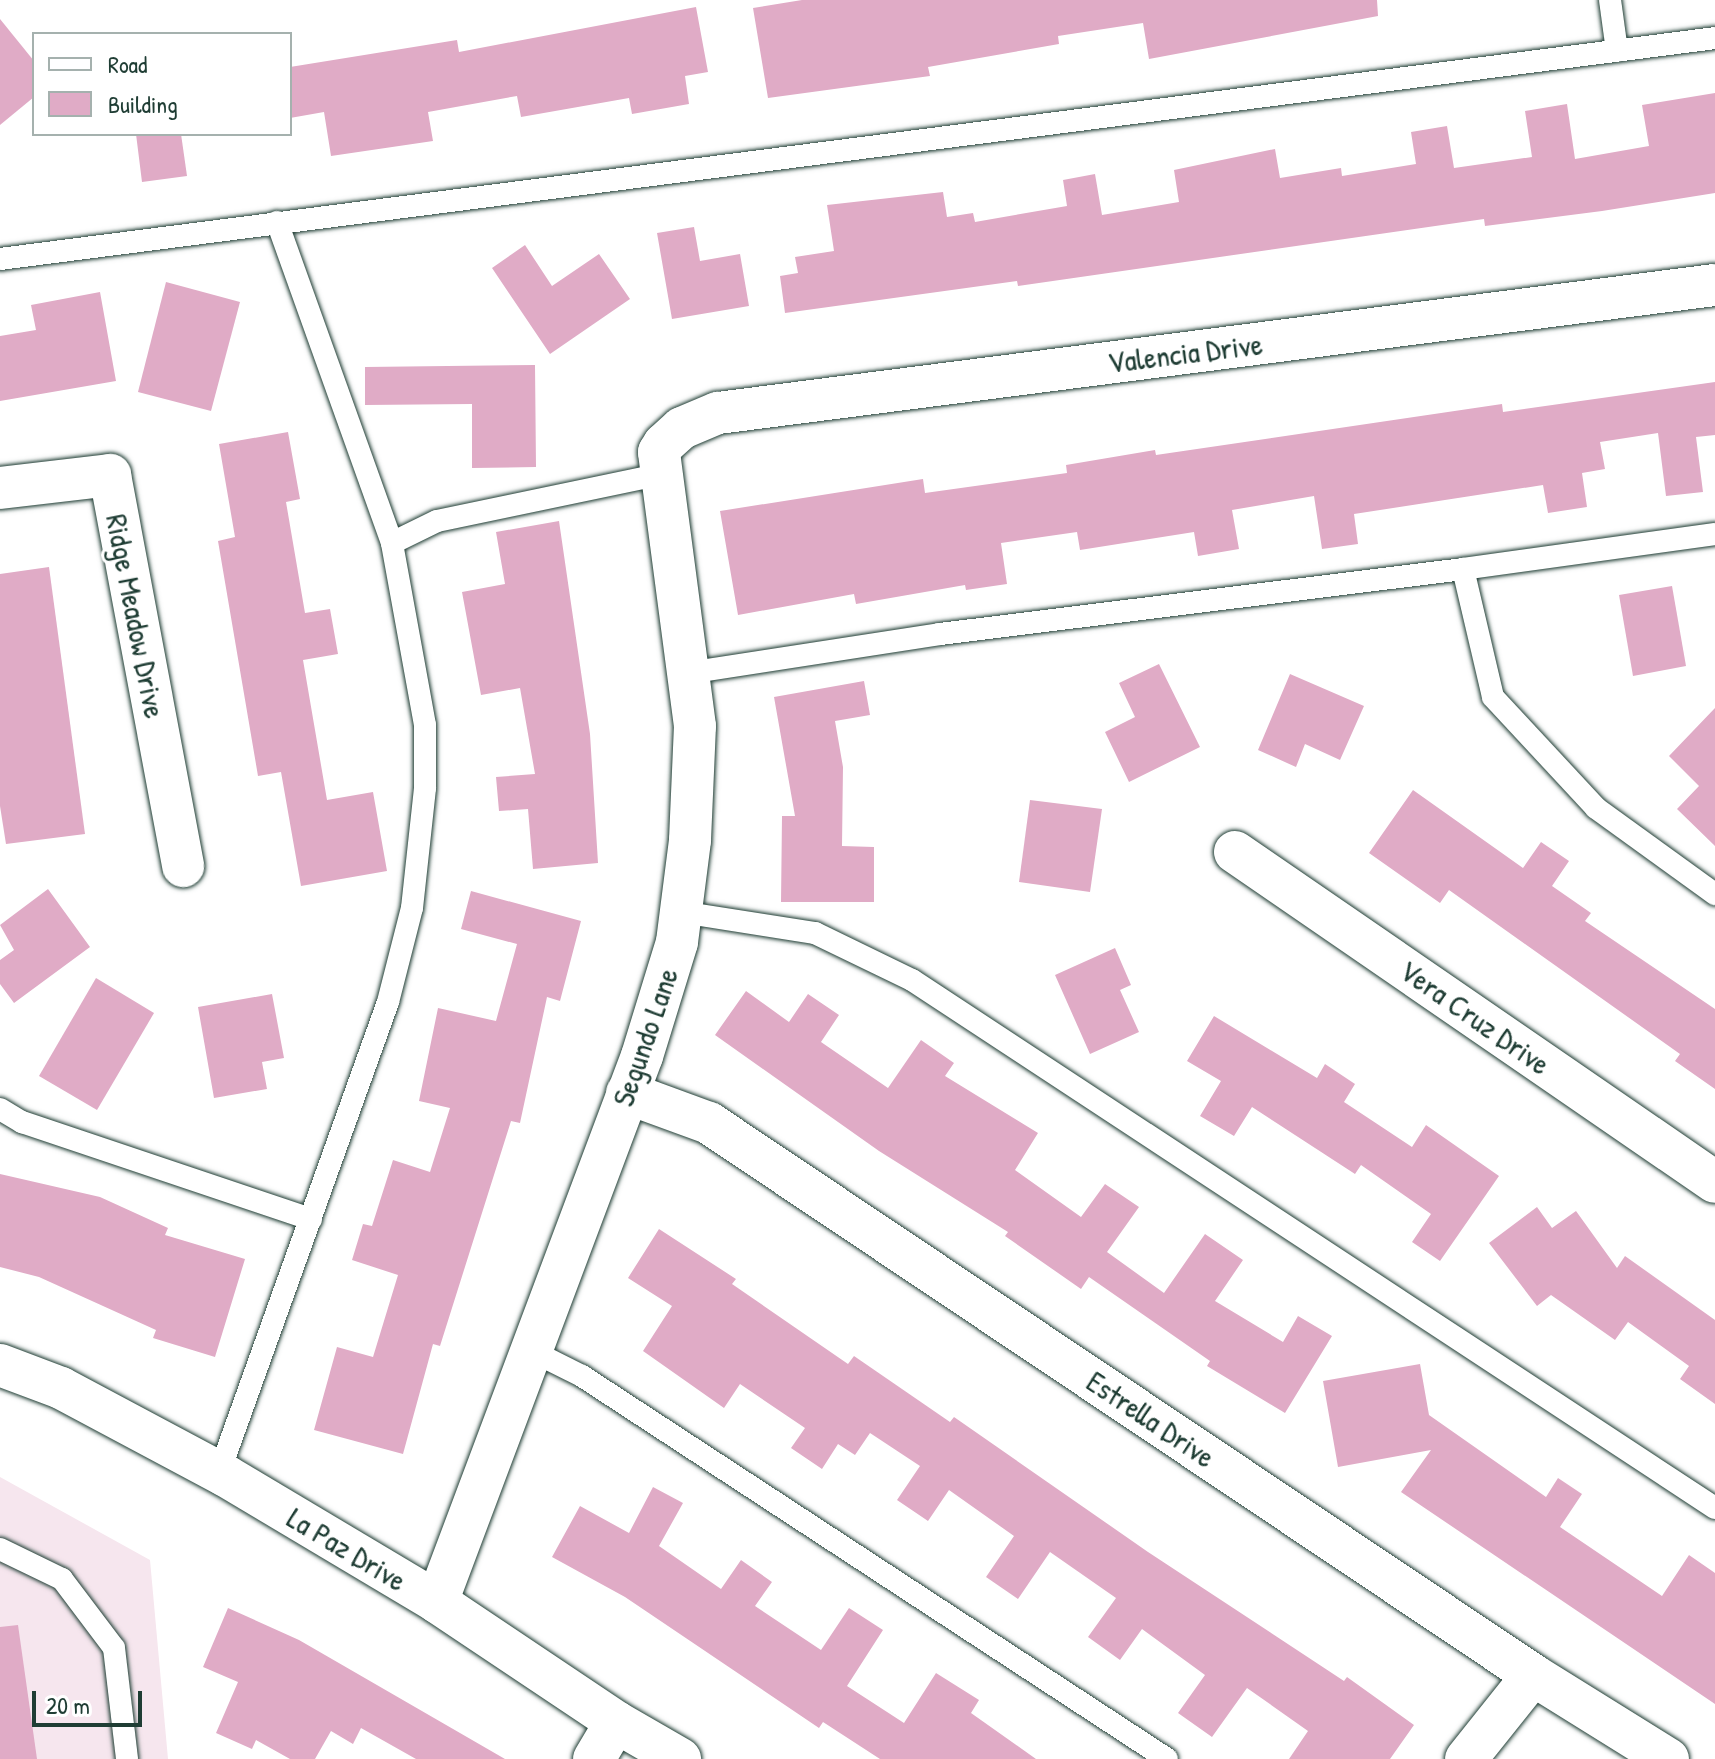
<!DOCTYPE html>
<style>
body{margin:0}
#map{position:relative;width:1715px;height:1759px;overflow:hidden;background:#fff;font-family:"Patrick Hand",sans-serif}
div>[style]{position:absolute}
.built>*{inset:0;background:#f6e6ee}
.building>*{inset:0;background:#e0abc6}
.roads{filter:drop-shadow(0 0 2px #1f3d34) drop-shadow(0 0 2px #1f3d34)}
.lane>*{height:22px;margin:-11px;padding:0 11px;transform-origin:11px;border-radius:11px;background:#fff}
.street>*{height:42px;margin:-21px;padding:0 21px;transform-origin:21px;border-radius:21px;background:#fff}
span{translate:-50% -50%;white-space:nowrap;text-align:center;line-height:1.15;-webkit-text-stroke:6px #fff;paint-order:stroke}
.street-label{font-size:30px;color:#1f3d34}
.legend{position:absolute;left:32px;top:32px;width:260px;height:104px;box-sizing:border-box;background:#fff;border:2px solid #a5b1ae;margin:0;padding:10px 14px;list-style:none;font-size:24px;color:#1f3d34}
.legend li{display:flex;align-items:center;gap:16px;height:40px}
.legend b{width:40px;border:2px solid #a5b1ae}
.scale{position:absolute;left:32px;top:1691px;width:110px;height:36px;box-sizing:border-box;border:4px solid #1f3d34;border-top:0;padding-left:10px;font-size:24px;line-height:28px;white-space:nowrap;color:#1f3d34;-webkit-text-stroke:6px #fff;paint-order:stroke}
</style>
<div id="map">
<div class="built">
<div style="clip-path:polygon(0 1477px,150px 1560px,168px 1759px,0 1759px)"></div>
</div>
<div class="building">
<div style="clip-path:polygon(802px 0,1377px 0,1378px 16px,1149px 59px,1143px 23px,1058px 36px,1059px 44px,928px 67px,930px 76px,768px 98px,753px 8px)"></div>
<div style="clip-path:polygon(696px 7px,708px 72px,685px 76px,689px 104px,632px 114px,629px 98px,521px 117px,517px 96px,428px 112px,433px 141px,331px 156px,324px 112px,290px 118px,290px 67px,457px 40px,459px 52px)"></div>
<div style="clip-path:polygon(0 19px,34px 61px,34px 97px,0 125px)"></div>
<div style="clip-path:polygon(1715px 93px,1715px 193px,1602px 211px,1485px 226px,1484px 219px,1018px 286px,1017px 281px,785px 313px,780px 276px,798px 273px,795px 257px,834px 251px,827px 205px,943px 192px,947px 217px,973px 213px,975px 222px,1067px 206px,1063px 180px,1095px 174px,1102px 215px,1179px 202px,1174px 170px,1275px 149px,1280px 178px,1341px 168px,1342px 176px,1416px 164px,1411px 132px,1447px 126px,1454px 168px,1532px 157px,1525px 111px,1567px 104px,1575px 159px,1649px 146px,1642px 105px)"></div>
<div style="clip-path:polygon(136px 134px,181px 134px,187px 176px,142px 182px)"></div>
<div style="clip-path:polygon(694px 227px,700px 261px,740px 254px,749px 306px,672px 319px,657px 233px)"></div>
<div style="clip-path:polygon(525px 245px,552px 286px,599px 254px,630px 299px,550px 354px,492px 268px)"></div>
<div style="clip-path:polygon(166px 282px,240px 302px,211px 411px,138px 392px)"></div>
<div style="clip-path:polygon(100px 292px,116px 381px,0 401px,0 336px,36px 330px,31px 305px)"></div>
<div style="clip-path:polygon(535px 365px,536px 467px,472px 468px,472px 404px,365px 405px,365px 367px)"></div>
<div style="clip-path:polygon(1715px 382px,1715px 435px,1696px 437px,1703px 492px,1666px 496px,1658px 433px,1600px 442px,1605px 469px,1582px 473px,1587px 507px,1548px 513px,1543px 485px,1354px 514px,1358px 544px,1322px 549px,1314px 496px,1232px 510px,1239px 549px,1198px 556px,1194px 532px,1080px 550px,1077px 532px,1001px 543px,1007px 584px,966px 590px,965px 585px,856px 604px,854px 594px,738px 615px,720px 511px,923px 479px,925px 493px,1067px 473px,1066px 465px,1155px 450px,1156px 455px,1502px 404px,1503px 412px)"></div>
<div style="clip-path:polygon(288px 432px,300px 499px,286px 502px,305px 613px,330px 609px,338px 654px,303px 660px,327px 800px,373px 792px,387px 871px,301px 886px,281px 772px,258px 776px,218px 541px,235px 537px,219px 444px)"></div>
<div style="clip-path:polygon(559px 521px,590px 734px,598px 863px,533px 869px,528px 809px,499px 811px,496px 777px,535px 774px,520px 688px,481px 695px,462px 592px,505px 584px,496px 532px)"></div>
<div style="clip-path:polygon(49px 567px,85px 834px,6px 844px,0 806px,0 574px)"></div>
<div style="clip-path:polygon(1672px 586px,1686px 666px,1633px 676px,1619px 595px)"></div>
<div style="clip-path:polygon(1159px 664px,1200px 747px,1129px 782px,1105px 732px,1135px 717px,1119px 683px)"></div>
<div style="clip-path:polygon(1290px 674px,1364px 706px,1340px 760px,1305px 744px,1296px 767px,1258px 750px)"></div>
<div style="clip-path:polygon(864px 681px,870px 715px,835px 721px,843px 767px,842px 846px,874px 847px,874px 902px,781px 902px,782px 816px,795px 816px,774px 697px)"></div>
<div style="clip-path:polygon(1715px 708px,1715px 846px,1677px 809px,1699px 786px,1669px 756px)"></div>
<div style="clip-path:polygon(1413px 790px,1523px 868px,1541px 842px,1569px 861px,1552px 886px,1591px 913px,1585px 921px,1715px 1009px,1715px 1089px,1675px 1061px,1680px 1054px,1449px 890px,1440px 903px,1369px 853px)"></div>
<div style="clip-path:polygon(1030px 800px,1102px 809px,1090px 892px,1019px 882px)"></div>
<div style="clip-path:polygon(48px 889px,90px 947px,14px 1003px,0 984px,0 960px,14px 950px,0 925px)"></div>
<div style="clip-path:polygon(471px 891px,581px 921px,560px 1001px,547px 997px,520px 1123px,511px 1121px,440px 1346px,433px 1344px,403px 1454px,314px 1430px,337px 1347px,373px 1357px,398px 1275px,352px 1260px,363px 1224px,372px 1226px,393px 1160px,430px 1172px,450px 1108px,419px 1101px,438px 1008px,496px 1021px,517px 944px,461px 929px)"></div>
<div style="clip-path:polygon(1115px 948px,1131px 985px,1120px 990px,1139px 1032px,1090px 1054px,1055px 975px)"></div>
<div style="clip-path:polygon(96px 978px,154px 1013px,97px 1110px,39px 1076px)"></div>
<div style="clip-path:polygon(746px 991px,789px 1022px,808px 994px,839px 1015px,821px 1042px,888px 1088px,921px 1040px,954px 1063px,945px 1076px,1038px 1133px,1015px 1170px,1081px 1217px,1105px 1184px,1139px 1207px,1107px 1252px,1164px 1293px,1205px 1234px,1243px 1260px,1215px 1301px,1283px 1342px,1298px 1316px,1332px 1336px,1285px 1413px,1207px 1366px,1210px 1361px,1089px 1277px,1081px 1289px,1005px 1236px,1008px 1232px,879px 1151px,715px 1035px)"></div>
<div style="clip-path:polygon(272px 994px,284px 1058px,262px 1062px,267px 1089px,214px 1098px,198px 1007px)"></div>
<div style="clip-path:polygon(1214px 1016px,1317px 1078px,1325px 1064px,1355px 1084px,1344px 1102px,1412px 1147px,1426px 1125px,1499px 1176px,1440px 1261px,1412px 1242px,1431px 1214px,1361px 1165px,1355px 1174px,1252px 1107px,1234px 1136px,1200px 1116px,1221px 1081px,1187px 1061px)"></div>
<div style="clip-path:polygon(0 1174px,100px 1197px,168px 1228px,165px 1235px,245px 1259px,215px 1357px,153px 1338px,156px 1330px,39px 1277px,0 1267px)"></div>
<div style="clip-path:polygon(1537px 1207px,1552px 1228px,1576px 1211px,1617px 1268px,1625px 1256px,1715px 1320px,1715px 1404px,1680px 1379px,1689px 1366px,1628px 1322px,1615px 1340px,1551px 1295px,1537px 1306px,1489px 1243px)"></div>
<div style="clip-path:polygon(659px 1229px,736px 1279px,732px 1284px,848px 1364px,854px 1356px,950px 1422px,954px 1417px,1148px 1552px,1344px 1681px,1347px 1677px,1414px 1725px,1390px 1759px,1289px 1759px,1308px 1731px,1247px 1688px,1212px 1737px,1178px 1713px,1205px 1675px,1142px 1629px,1120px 1660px,1088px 1637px,1116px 1598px,1050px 1552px,1018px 1599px,986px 1577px,1014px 1536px,949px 1490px,928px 1521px,897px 1500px,920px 1466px,870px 1433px,855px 1455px,838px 1444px,822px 1469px,791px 1448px,805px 1428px,740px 1384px,724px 1408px,643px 1351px,672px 1306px,628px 1278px)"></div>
<div style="clip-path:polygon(1420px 1364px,1429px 1415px,1546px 1497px,1558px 1478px,1582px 1494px,1560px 1527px,1662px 1596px,1689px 1555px,1715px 1573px,1715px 1704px,1401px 1492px,1431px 1450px,1338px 1467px,1323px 1381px)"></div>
<div style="clip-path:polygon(653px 1487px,683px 1503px,659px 1546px,721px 1589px,741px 1560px,772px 1582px,755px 1606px,821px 1650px,849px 1608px,883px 1630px,847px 1686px,904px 1723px,936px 1673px,979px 1700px,971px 1713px,1036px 1759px,880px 1759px,823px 1722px,819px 1728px,625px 1597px,552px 1557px,580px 1506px,629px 1533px)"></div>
<div style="clip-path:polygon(228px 1608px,299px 1640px,505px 1759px,416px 1759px,361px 1728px,353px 1744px,331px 1731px,315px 1759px,290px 1759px,256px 1740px,252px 1749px,216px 1733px,238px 1682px,203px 1667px)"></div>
<div style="clip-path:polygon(18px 1625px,37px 1759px,0 1759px,0 1627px)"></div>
</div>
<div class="roads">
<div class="lane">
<div style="left:1610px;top:0;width:51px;rotate:82.2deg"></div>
<div style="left:0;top:259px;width:1729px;rotate:-7.34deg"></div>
<div style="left:1715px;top:534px;width:254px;rotate:172.1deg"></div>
<div style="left:1463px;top:569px;width:131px;rotate:76.8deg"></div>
<div style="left:1493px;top:697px;width:151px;rotate:47.1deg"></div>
<div style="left:1596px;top:808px;width:147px;rotate:35.9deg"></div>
<div style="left:392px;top:543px;width:50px;rotate:-26.1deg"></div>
<div style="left:437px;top:521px;width:230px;rotate:-11.8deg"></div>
<div style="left:688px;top:673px;width:255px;rotate:-8.8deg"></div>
<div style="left:940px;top:634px;width:527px;rotate:-7.08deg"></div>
<div style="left:681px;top:912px;width:136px;rotate:8.9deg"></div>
<div style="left:815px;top:933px;width:108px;rotate:25.9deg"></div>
<div style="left:912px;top:980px;width:961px;rotate:33.33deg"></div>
<div style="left:0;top:1109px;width:26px;rotate:31deg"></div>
<div style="left:22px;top:1122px;width:305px;rotate:18.6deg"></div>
<div style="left:532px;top:1351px;width:56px;rotate:26.6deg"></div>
<div style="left:582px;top:1376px;width:699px;rotate:33.21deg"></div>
<div style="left:219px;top:1473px;width:500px;rotate:-70.26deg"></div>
<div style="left:388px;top:1002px;width:97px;rotate:-75.7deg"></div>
<div style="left:412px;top:908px;width:121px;rotate:-83.8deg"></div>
<div style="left:425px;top:788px;width:63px;rotate:-90deg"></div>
<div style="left:425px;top:725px;width:185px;rotate:-100.3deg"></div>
<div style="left:392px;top:543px;width:341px;rotate:-109.7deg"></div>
<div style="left:0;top:1549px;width:69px;rotate:25.8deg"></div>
<div style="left:62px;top:1579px;width:86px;rotate:53deg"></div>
<div style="left:114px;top:1648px;width:112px;rotate:83.3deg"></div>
</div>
<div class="street">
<div style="left:0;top:488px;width:111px;rotate:-6.7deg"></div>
<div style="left:110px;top:475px;width:398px;rotate:79.4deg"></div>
<div style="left:1235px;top:852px;width:582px;rotate:34.51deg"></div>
<div style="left:627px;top:1093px;width:87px;rotate:20.1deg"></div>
<div style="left:709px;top:1123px;width:992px;rotate:33.82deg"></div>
<div style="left:1533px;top:1675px;width:159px;rotate:31.9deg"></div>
<div style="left:0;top:1365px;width:65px;rotate:20.7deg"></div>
<div style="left:61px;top:1388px;width:187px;rotate:28.1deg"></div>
<div style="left:226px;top:1476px;width:246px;rotate:30.8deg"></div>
<div style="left:437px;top:1602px;width:216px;rotate:33.8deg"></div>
<div style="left:616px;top:1722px;width:74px;rotate:30deg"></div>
<div style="left:437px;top:1602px;width:583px;rotate:-69.42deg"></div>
<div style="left:642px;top:1056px;width:119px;rotate:-72.9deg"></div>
<div style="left:677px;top:942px;width:103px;rotate:-82.7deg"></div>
<div style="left:690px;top:840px;width:114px;rotate:-87.5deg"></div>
<div style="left:695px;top:726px;width:276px;rotate:-97.5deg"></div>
<div style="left:659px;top:452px;width:9px;rotate:-58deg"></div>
<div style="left:664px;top:444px;width:24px;rotate:-42deg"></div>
<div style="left:682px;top:428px;width:39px;rotate:-23deg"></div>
<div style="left:718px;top:413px;width:1005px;rotate:-7.32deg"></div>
<div style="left:594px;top:1759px;width:43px;rotate:-59.3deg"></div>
<div style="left:1466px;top:1759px;width:107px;rotate:-51.4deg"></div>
</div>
</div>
<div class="street-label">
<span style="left:1185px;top:353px;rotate:-7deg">Valencia Drive</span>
<span style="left:136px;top:616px;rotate:79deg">Ridge Meadow Drive</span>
<span style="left:1475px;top:1017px;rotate:35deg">Vera Cruz Drive</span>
<span style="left:645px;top:1037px;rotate:-71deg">Segundo Lane</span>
<span style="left:1151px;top:1419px;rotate:34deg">Estrella Drive</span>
<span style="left:347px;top:1549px;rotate:31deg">La Paz Drive</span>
</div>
<ul class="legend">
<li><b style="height:10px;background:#fff"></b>Road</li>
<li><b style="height:22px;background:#e0abc6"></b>Building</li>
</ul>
<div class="scale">20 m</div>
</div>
